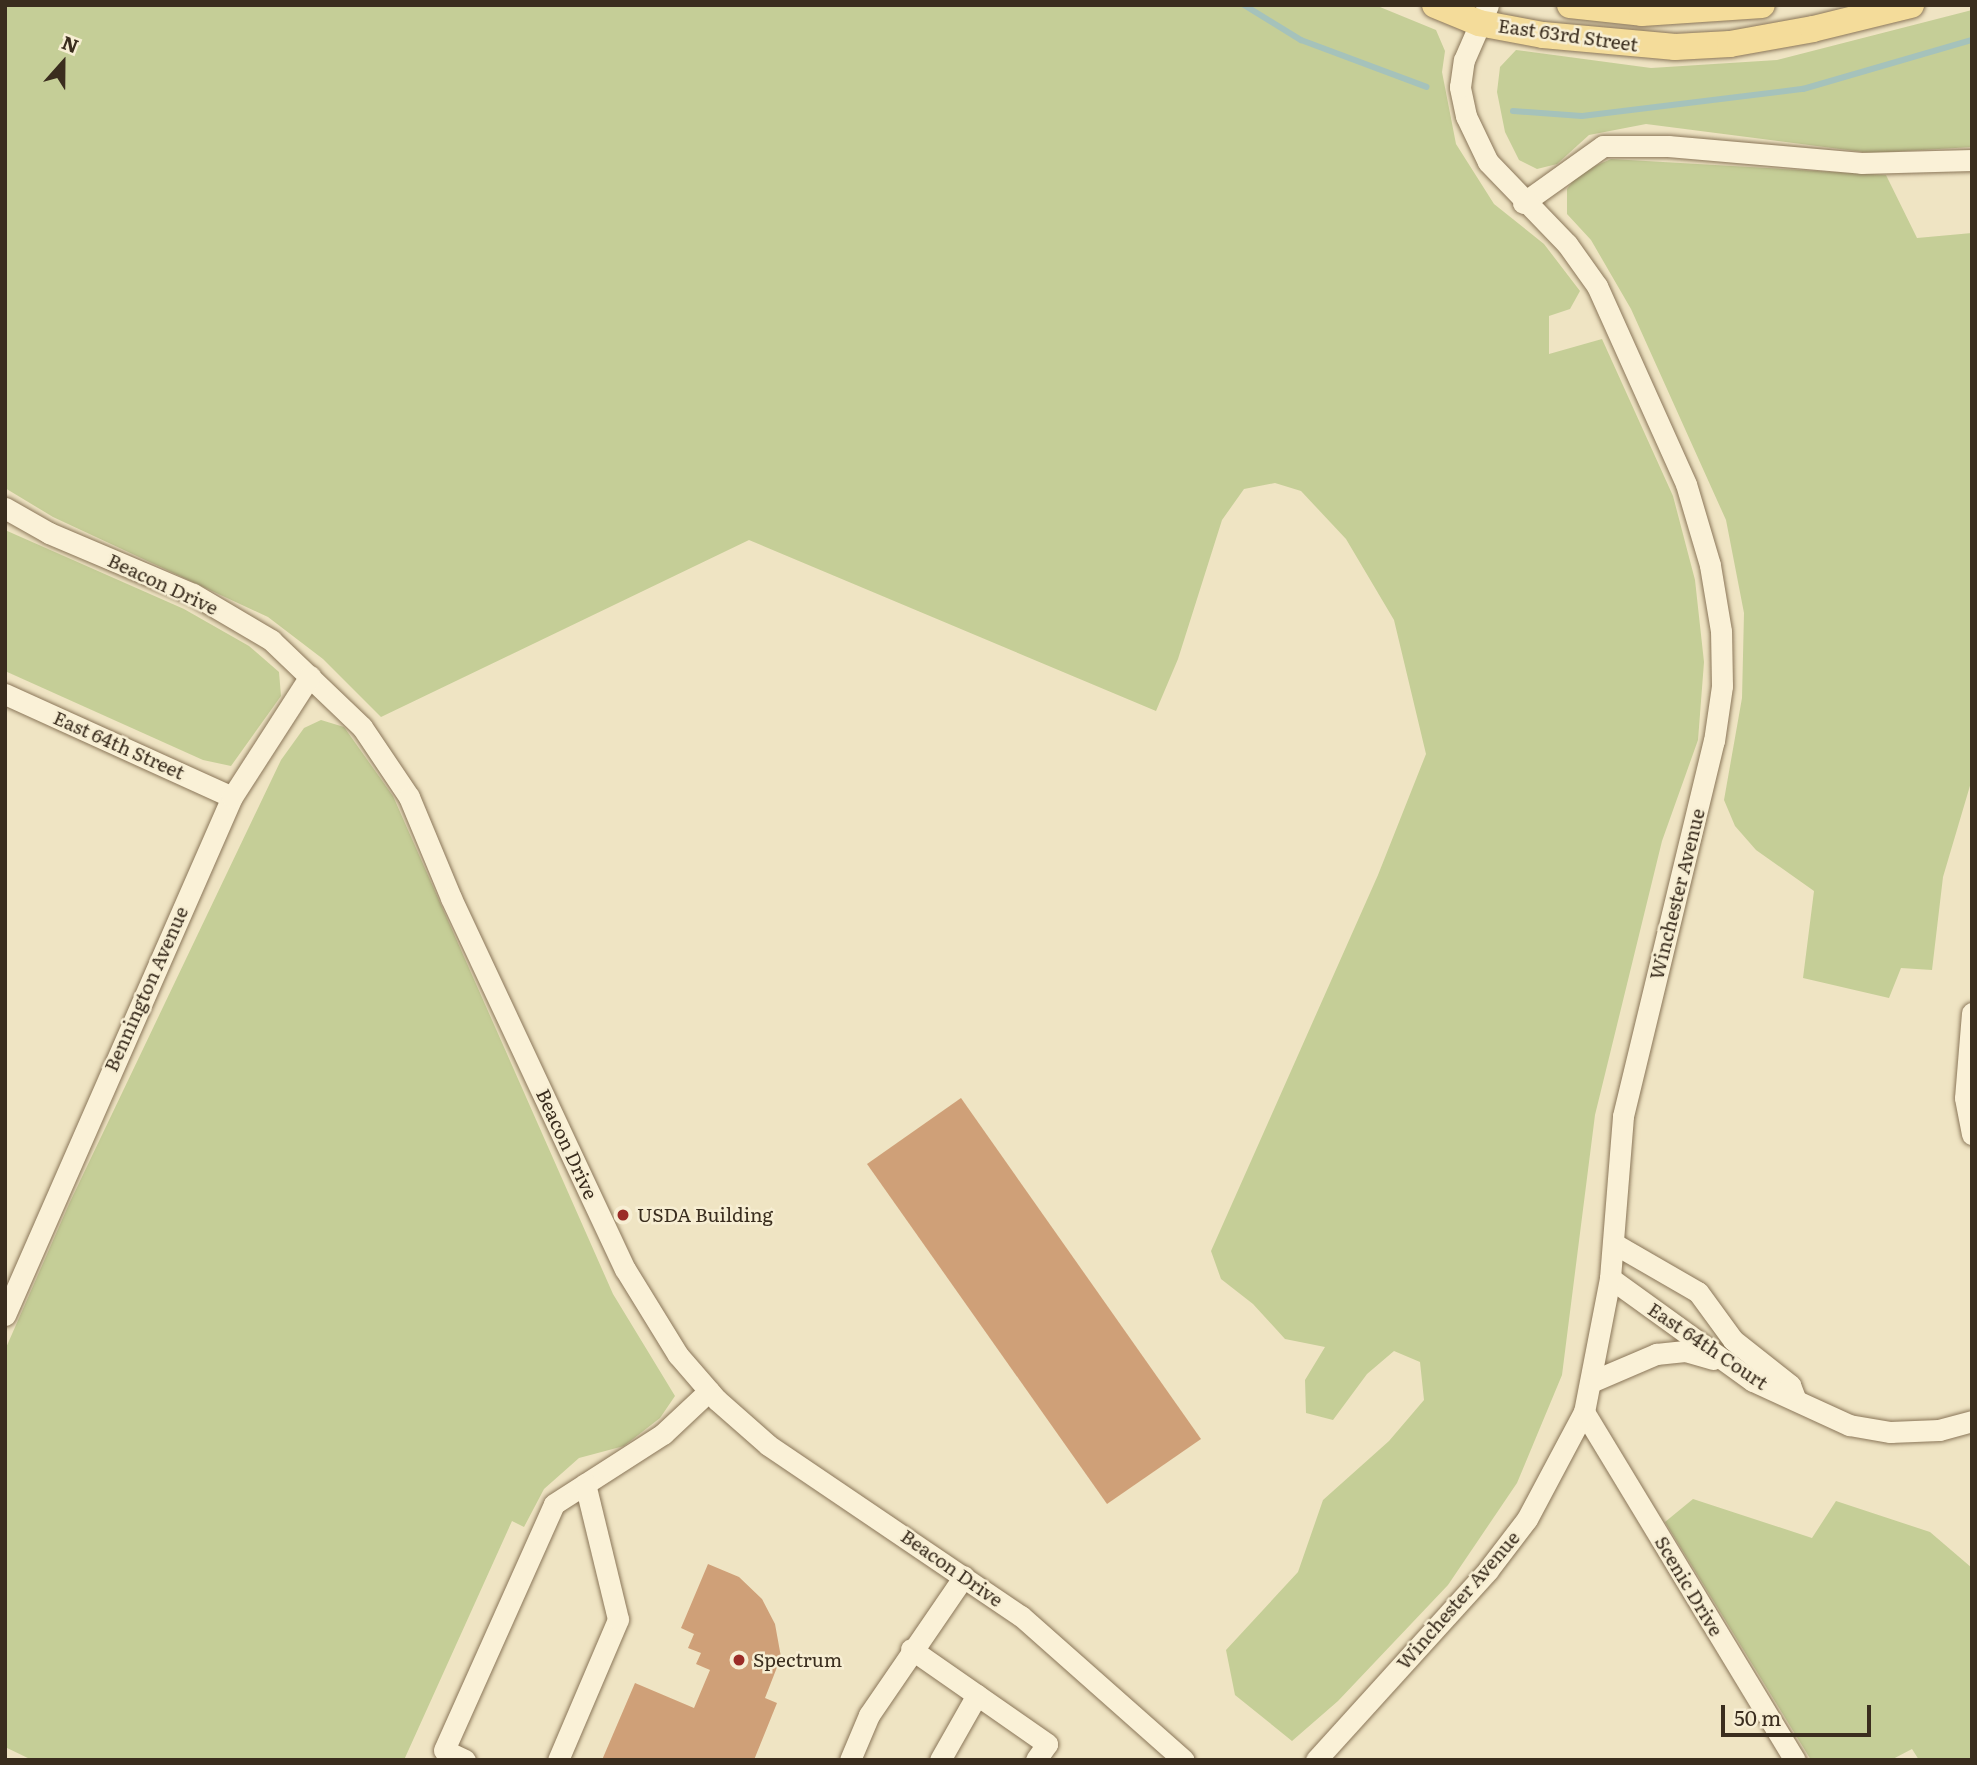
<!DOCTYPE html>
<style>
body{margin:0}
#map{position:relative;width:1977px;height:1765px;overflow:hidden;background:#efe4c3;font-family:Literata,serif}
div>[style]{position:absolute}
.green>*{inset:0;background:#c5ce97}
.stream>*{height:6px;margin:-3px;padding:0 3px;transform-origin:3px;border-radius:3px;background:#a5c2bb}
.building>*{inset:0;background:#cfa078}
.roads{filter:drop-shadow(0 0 2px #8a7659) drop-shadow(0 0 2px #8a7659)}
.minor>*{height:21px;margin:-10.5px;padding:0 10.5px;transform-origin:10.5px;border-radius:10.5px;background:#faf1d7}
.major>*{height:26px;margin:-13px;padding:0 13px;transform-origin:13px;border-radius:13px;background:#f4dc9a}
.dots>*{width:19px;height:19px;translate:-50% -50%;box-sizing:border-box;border:4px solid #f7eed3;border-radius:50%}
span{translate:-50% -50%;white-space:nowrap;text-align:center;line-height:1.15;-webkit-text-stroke:5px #f7eed3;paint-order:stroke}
.street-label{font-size:19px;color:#3a2d1e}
.poi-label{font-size:19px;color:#3a2d1e}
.left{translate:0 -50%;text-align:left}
.frame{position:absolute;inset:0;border:7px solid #3a2d1e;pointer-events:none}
.north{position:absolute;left:28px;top:28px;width:70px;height:70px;-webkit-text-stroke:5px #f7eed3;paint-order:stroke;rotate:21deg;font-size:19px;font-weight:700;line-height:28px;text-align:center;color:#3a2d1e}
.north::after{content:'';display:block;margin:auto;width:24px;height:32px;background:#3a2d1e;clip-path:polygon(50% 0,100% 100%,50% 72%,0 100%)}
.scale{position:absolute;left:1721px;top:1705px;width:150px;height:32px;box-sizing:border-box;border:4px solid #3a2d1e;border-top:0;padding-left:9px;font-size:21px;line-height:24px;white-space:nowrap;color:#3a2d1e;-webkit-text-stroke:5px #f7eed3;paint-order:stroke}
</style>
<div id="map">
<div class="green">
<div style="clip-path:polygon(5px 5px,1375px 5px,1436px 30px,1445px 51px,1442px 72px,1456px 144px,1494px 204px,1544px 244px,1580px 291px,1570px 309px,1549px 316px,1549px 354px,1602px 339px,1673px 496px,1695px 580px,1704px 662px,1698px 740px,1662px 841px,1595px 1115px,1562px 1375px,1517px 1483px,1448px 1585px,1338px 1701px,1292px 1741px,1235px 1695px,1226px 1650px,1298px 1572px,1323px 1500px,1389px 1441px,1424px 1400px,1420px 1362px,1394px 1351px,1367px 1374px,1333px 1420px,1306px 1413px,1305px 1380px,1325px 1347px,1285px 1339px,1253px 1304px,1221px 1279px,1211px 1251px,1378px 875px,1426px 754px,1394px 620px,1346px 539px,1301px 491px,1275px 483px,1244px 489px,1222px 520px,1178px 659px,1156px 711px,749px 540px,381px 717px,323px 659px,268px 617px,53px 517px,5px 488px)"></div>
<div style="clip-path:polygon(1972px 10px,1972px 147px,1871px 153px,1646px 124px,1589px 135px,1557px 164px,1537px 169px,1519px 160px,1505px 132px,1497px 92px,1500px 67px,1516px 50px,1651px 68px,1777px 60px)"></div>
<div style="clip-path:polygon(1611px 159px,1886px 175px,1917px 238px,1972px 233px,1972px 779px,1943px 877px,1932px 970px,1901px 968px,1889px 998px,1803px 978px,1814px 891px,1756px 850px,1735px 826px,1724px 800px,1742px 698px,1744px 613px,1726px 520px,1631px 309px,1591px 240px,1567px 214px,1567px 189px,1579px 173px)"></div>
<div style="clip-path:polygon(5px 530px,184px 609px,249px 646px,279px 672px,281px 696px,231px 766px,203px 760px,5px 671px)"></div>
<div style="clip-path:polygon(321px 720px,344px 727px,393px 796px,613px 1294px,675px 1396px,660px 1418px,624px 1446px,579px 1458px,544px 1489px,524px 1527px,512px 1521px,404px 1760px,32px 1760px,5px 1747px,5px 1350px,69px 1204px,281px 760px,304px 728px)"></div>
<div style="clip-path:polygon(1693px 1499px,1812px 1538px,1836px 1501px,1930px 1532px,1972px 1568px,1972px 1760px,1919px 1760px,1912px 1749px,1891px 1760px,1811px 1760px,1665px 1522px)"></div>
</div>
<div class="stream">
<div style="left:1244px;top:5px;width:67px;rotate:31.6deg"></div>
<div style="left:1301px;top:40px;width:134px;rotate:20.5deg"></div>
<div style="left:1513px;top:111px;width:69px;rotate:4.1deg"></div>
<div style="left:1582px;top:116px;width:223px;rotate:-7deg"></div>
<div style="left:1803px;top:89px;width:176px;rotate:-16.2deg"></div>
</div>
<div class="building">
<div style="clip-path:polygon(961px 1098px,1201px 1439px,1107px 1504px,867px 1164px)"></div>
<div style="clip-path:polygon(708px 1564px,739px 1577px,762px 1599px,775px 1624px,781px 1657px,765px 1698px,777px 1703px,754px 1760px,602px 1760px,635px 1683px,694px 1708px,710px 1670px,696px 1664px,701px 1653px,688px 1648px,694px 1634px,681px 1628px)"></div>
</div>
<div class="roads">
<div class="minor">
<div style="left:1523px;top:203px;width:98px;rotate:-35.5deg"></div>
<div style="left:1603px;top:146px;width:65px"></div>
<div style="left:1668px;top:146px;width:194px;rotate:5deg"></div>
<div style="left:1861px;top:163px;width:111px;rotate:-1.5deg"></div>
<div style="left:5px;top:508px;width:51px;rotate:29.6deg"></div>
<div style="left:49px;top:533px;width:156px;rotate:23deg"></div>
<div style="left:193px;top:594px;width:91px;rotate:30.5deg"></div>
<div style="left:271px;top:640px;width:126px;rotate:43.7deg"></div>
<div style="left:362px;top:727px;width:84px;rotate:56.1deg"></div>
<div style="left:409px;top:797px;width:109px;rotate:67.4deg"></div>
<div style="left:451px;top:898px;width:410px;rotate:64.9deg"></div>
<div style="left:625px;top:1269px;width:101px;rotate:58.4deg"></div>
<div style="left:678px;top:1355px;width:60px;rotate:49.1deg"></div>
<div style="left:717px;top:1400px;width:68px;rotate:41.4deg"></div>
<div style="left:768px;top:1445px;width:305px;rotate:34.1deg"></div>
<div style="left:1021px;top:1616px;width:217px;rotate:41.5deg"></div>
<div style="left:5px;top:694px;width:249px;rotate:24.4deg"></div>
<div style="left:1972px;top:1013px;width:85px;rotate:94.7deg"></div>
<div style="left:1965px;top:1098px;width:37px;rotate:79deg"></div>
<div style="left:1613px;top:1243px;width:98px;rotate:30deg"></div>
<div style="left:1698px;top:1292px;width:59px;rotate:53.9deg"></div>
<div style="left:1733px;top:1340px;width:73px;rotate:38.3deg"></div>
<div style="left:1790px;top:1385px;width:14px;rotate:69deg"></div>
<div style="left:1610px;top:1278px;width:176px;rotate:35.8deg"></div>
<div style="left:1753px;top:1381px;width:106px;rotate:24.6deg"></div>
<div style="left:1849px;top:1425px;width:42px;rotate:9.7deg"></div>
<div style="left:1890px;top:1432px;width:49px;rotate:-2.3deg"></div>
<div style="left:1939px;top:1430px;width:34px;rotate:-15deg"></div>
<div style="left:5px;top:1315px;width:566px;rotate:-66.34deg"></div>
<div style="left:232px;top:797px;width:144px;rotate:-57.2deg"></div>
<div style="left:1593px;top:1381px;width:69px;rotate:-23.2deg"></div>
<div style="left:1656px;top:1354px;width:29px;rotate:-6deg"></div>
<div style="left:1685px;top:1351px;width:29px;rotate:16deg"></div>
<div style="left:1584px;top:1412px;width:407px;rotate:58.8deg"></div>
<div style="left:911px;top:1649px;width:166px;rotate:34.9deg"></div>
<div style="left:1047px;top:1744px;width:19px;rotate:125deg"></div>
<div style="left:465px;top:1760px;width:23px;rotate:-155deg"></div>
<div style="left:444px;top:1750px;width:269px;rotate:-65.9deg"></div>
<div style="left:554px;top:1504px;width:130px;rotate:-32.7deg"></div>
<div style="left:663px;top:1434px;width:63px;rotate:-43.1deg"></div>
<div style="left:558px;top:1760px;width:153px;rotate:-66.9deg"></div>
<div style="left:618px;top:1619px;width:139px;rotate:-103.7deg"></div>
<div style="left:850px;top:1760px;width:49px;rotate:-67.1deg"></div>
<div style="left:869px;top:1715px;width:168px;rotate:-55.6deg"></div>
<div style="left:940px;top:1760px;width:75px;rotate:-60.4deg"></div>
<div style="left:1316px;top:1760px;width:256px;rotate:-47.8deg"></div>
<div style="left:1488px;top:1570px;width:64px;rotate:-52.6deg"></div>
<div style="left:1527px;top:1519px;width:121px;rotate:-62deg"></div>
<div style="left:1584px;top:1412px;width:136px;rotate:-79deg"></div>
<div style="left:1610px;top:1278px;width:163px;rotate:-85.4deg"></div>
<div style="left:1623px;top:1116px;width:386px;rotate:-76.4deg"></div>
<div style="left:1714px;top:741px;width:56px;rotate:-81.7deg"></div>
<div style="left:1722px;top:686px;width:55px;rotate:-91deg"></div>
<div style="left:1721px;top:631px;width:67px;rotate:-99.5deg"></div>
<div style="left:1710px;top:565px;width:84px;rotate:-106.5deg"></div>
<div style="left:1686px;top:484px;width:217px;rotate:-114.2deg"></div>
<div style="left:1597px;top:286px;width:52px;rotate:-125.5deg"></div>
<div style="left:1567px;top:244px;width:114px;rotate:-133.9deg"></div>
<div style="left:1488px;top:162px;width:51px;rotate:-115.6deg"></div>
<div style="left:1466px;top:116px;width:30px;rotate:-102deg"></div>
<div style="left:1460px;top:87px;width:27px;rotate:-82deg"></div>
<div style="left:1464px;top:60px;width:60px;rotate:-66.4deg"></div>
</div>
<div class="major">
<div style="left:1435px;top:5px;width:48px;rotate:22.2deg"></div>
<div style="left:1479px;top:23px;width:65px;rotate:10.6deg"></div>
<div style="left:1543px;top:35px;width:133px;rotate:5.2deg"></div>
<div style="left:1675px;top:47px;width:55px;rotate:-3.1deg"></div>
<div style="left:1730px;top:44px;width:84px;rotate:-10.2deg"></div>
<div style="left:1813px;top:29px;width:101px;rotate:-13.8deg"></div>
<div style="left:1570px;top:5px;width:72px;rotate:6.3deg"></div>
<div style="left:1642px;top:13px;width:120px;rotate:-3.8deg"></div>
</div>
</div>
<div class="dots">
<div style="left:623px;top:1215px;background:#9b2c27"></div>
<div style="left:739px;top:1660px;background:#9b2c27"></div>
</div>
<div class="street-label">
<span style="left:1568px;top:35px;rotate:8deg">East 63rd Street</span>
<span style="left:163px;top:584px;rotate:25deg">Beacon Drive</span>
<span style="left:119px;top:745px;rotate:24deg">East 64th Street</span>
<span style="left:1677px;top:894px;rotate:-76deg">Winchester Avenue</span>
<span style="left:146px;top:989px;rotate:-66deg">Bennington Avenue</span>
<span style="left:567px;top:1144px;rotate:65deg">Beacon Drive</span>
<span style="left:1708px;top:1346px;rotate:34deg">East 64th Court</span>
<span style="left:952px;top:1568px;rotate:35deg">Beacon Drive</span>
<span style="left:1689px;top:1586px;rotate:59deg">Scenic Drive</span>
<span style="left:1458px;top:1600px;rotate:-49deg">Winchester Avenue</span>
</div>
<div class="poi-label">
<span class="left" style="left:637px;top:1215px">USDA Building</span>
<span class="left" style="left:753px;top:1660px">Spectrum</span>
</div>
<div class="frame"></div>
<div class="north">N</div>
<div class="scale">50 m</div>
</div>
